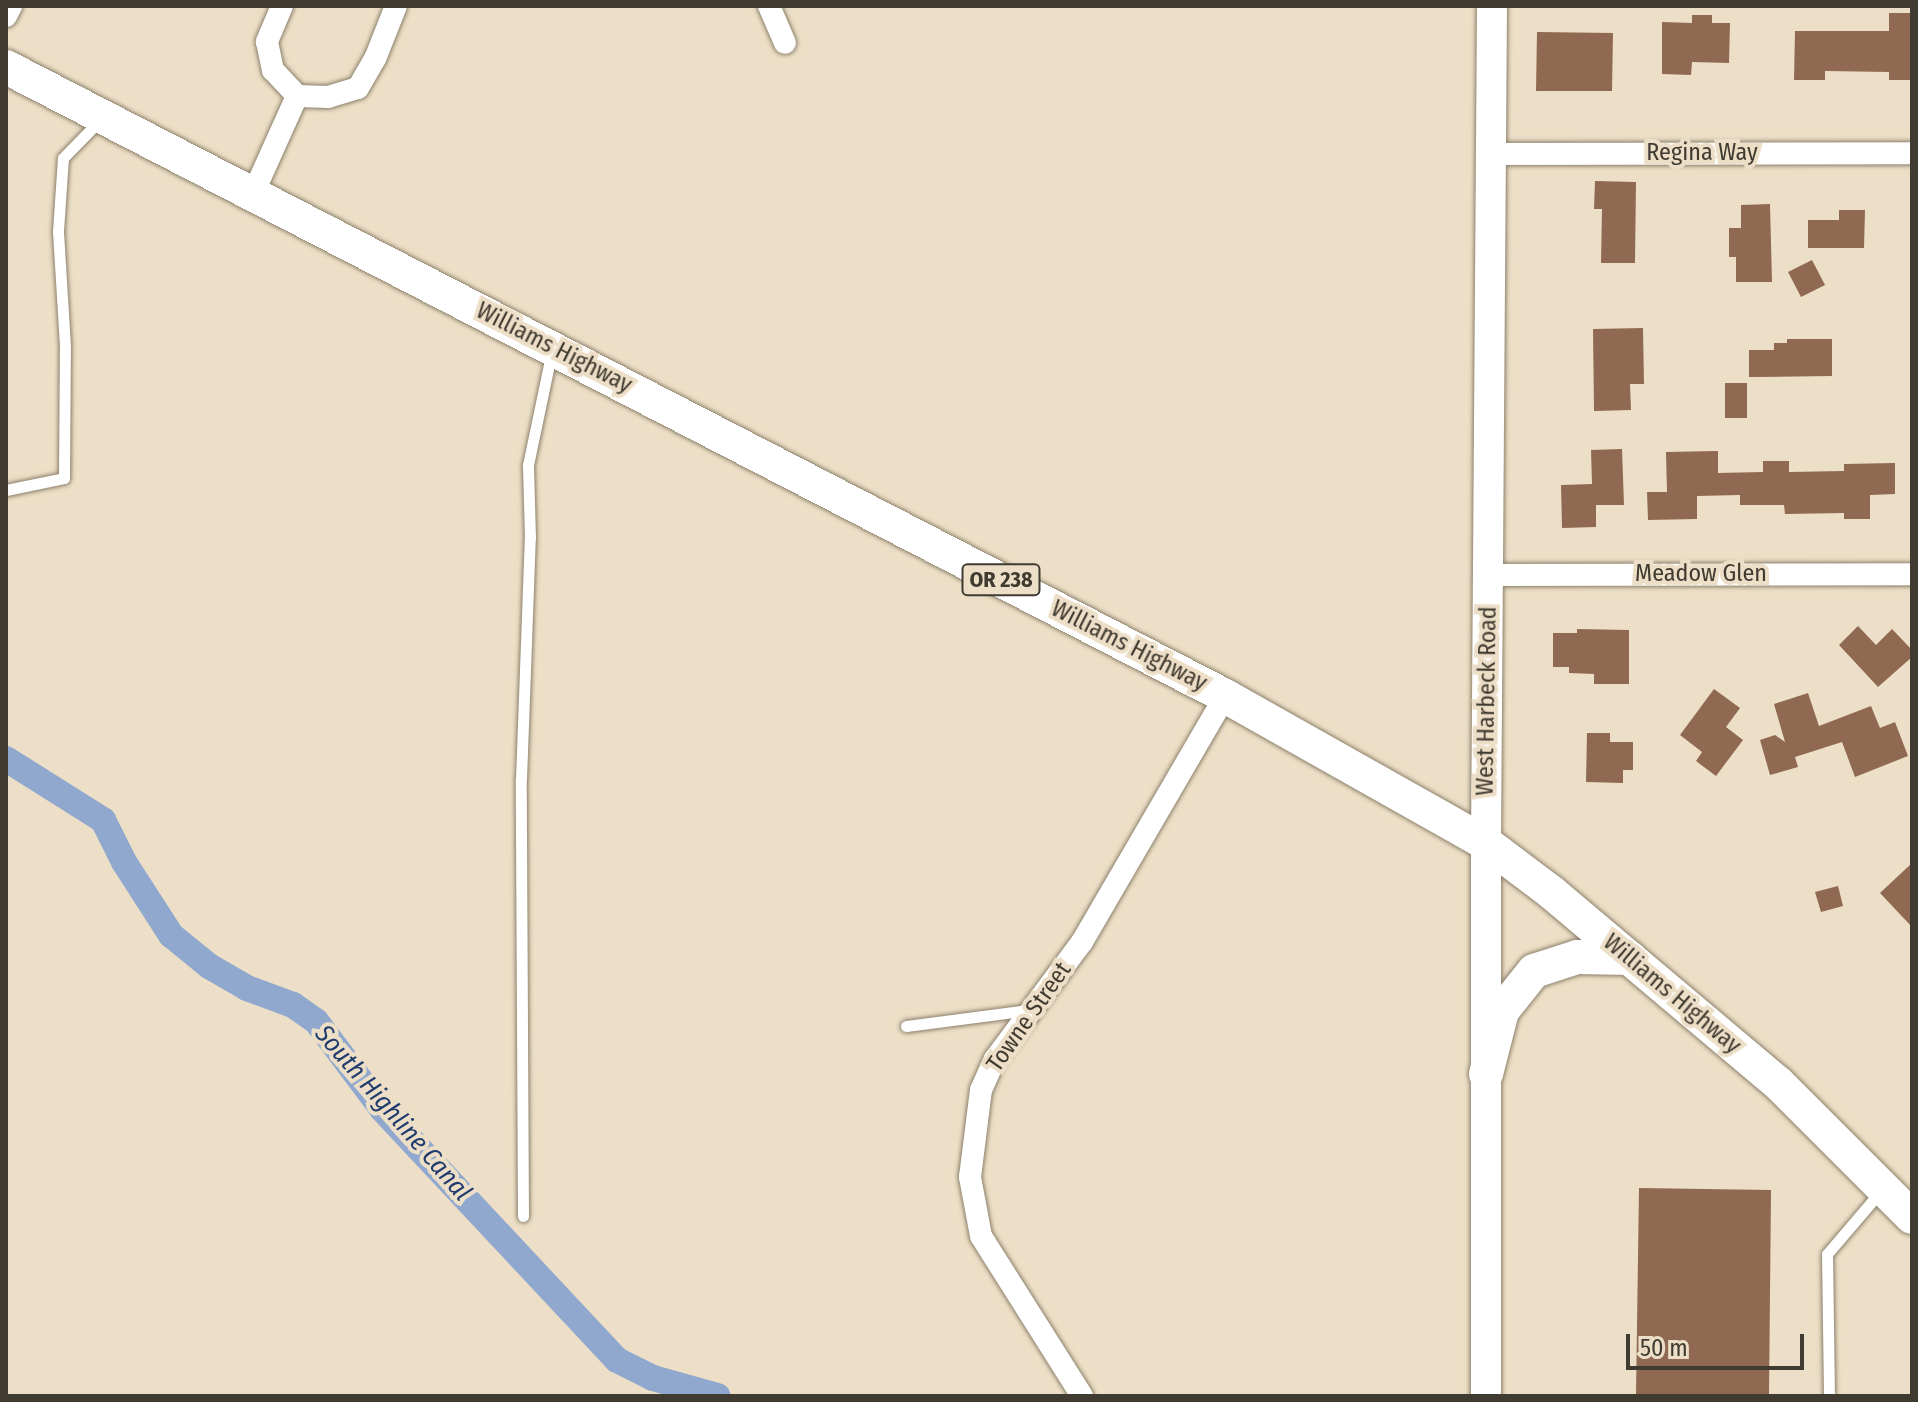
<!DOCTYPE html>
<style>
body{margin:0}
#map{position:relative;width:1918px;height:1402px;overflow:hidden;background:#eddfc7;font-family:"Fira Sans Condensed",sans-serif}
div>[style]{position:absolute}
.canal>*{height:26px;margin:-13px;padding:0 13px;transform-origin:13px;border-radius:13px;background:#91a8ce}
.building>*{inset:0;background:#8f6951}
.roads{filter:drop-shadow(0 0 2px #8d816b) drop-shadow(0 0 2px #8d816b)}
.lane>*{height:11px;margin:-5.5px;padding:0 5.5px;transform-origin:5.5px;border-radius:5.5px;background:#fff}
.street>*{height:22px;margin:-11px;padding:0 11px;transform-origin:11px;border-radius:11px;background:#fff}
.secondary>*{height:30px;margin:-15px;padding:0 15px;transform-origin:15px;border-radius:15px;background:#fff}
.primary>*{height:34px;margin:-17px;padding:0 17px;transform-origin:17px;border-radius:17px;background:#fff}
span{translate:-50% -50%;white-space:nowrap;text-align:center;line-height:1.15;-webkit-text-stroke:8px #eddfc7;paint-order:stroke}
.shield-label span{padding:2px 6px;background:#eddfc7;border:2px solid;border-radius:6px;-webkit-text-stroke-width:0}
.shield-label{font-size:22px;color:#403b31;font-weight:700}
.street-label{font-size:24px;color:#403b31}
.water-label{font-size:26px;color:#203c6d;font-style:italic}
.frame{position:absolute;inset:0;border:8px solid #403b31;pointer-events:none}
.scale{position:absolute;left:1626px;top:1334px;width:178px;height:36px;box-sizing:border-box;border:4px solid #403b31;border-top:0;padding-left:10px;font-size:24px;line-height:28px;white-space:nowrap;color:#403b31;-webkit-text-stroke:6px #eddfc7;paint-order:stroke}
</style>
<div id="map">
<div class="canal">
<div style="left:6px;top:759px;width:115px;rotate:32.2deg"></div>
<div style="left:103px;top:820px;width:47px;rotate:63.4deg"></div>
<div style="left:124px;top:862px;width:87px;rotate:57.2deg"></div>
<div style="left:171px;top:935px;width:49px;rotate:39.2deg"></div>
<div style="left:209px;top:966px;width:44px;rotate:30.1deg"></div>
<div style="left:247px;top:988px;width:49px;rotate:20.3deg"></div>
<div style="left:293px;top:1005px;width:28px;rotate:35deg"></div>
<div style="left:316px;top:1021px;width:110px;rotate:53.1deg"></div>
<div style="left:382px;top:1109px;width:344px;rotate:46.9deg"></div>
<div style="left:617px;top:1360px;width:40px;rotate:26.6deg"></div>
<div style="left:653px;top:1378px;width:67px;rotate:15.5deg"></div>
</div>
<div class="building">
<div style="clip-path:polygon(1889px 13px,1912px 13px,1912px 80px,1889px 80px,1889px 72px,1825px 71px,1825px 80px,1794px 80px,1795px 31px,1889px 31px)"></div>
<div style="clip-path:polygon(1692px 15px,1712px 15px,1712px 23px,1730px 23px,1729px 63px,1692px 62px,1691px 75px,1662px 74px,1662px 22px,1692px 23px)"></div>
<div style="clip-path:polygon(1537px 32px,1613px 33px,1612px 91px,1536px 91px)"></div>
<div style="clip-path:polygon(1595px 181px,1636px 182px,1635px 263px,1601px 263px,1602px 209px,1594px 209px)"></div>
<div style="clip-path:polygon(1770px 204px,1772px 282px,1736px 282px,1736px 257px,1729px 257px,1729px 228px,1741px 228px,1741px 205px)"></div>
<div style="clip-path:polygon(1839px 210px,1865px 210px,1864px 248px,1808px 248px,1808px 220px,1839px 220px)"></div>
<div style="clip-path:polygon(1812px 260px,1825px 285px,1801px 297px,1788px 272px)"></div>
<div style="clip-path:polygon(1643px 328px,1644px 384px,1630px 384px,1631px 410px,1594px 411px,1593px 329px)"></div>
<div style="clip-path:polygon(1787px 339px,1832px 339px,1832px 376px,1749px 377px,1749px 350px,1774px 350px,1774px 343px,1787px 343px)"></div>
<div style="clip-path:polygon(1725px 383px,1747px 383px,1747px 418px,1725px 418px)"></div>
<div style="clip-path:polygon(1622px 449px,1624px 505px,1596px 505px,1596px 527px,1562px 528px,1561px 485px,1592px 484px,1591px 450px)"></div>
<div style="clip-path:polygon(1718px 451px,1718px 473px,1763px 472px,1763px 461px,1789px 461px,1789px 472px,1844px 471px,1844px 464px,1895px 463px,1895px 494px,1870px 495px,1870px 519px,1844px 519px,1844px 513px,1785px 514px,1784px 505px,1740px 505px,1740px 495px,1697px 496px,1697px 519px,1648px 520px,1647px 492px,1667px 492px,1666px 452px)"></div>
<div style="clip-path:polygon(1858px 626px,1876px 645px,1892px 629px,1912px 650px,1912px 657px,1878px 687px,1839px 645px)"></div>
<div style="clip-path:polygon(1577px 629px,1629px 630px,1629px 684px,1594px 684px,1594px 674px,1569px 673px,1569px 667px,1553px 667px,1553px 633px,1577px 633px)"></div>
<div style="clip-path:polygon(1714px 689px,1740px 708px,1726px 727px,1743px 740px,1716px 776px,1696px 761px,1702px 752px,1680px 735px)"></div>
<div style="clip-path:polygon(1808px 693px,1819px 726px,1871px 706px,1880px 728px,1895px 722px,1908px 756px,1855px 777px,1842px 742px,1795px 757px,1798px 767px,1770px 775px,1760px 740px,1775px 735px,1785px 742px,1774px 704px)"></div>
<div style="clip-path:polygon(1587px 733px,1610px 733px,1610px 742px,1633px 742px,1633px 770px,1623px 770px,1623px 783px,1586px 782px)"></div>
<div style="clip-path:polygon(1912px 863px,1912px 927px,1880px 893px)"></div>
<div style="clip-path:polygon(1838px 886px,1843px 906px,1821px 912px,1815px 892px)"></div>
<div style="clip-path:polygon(1639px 1188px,1771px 1190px,1769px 1396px,1636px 1396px)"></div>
</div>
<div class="roads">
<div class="lane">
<div style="left:6px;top:490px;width:59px;rotate:-11.7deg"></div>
<div style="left:64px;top:478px;width:132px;rotate:-89.6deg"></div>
<div style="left:65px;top:346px;width:115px;rotate:-93.5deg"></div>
<div style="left:58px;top:231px;width:73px;rotate:-86.1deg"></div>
<div style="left:63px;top:158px;width:53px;rotate:-45.8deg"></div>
<div style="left:906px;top:1026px;width:124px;rotate:-7.4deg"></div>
<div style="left:523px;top:1216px;width:437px;rotate:-90.3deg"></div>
<div style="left:521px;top:779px;width:241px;rotate:-87.9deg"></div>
<div style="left:530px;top:538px;width:73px;rotate:-91.6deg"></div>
<div style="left:528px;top:465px;width:112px;rotate:-78.2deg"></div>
<div style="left:1829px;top:1396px;width:142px;rotate:-90.8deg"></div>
<div style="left:1827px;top:1254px;width:82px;rotate:-49.5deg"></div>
</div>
<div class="street">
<div style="left:282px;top:6px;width:39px;rotate:113deg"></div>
<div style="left:267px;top:42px;width:29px;rotate:78deg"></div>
<div style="left:273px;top:70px;width:35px;rotate:47deg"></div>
<div style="left:297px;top:96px;width:31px;rotate:2deg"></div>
<div style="left:328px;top:97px;width:31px;rotate:-17deg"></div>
<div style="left:358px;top:88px;width:34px;rotate:-60deg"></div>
<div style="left:375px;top:59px;width:57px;rotate:-68.4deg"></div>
<div style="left:769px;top:6px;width:40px;rotate:66.6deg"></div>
<div style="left:6px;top:16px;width:11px;rotate:-63deg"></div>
<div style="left:1491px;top:154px;width:421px;rotate:-0.1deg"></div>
<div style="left:252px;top:196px;width:110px;rotate:-65.8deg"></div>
<div style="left:1489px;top:575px;width:423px;rotate:-0.1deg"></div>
<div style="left:1082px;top:1396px;width:189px;rotate:-122.3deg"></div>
<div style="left:981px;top:1236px;width:60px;rotate:-100.6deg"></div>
<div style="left:970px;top:1177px;width:88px;rotate:-82.8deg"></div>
<div style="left:981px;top:1090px;width:34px;rotate:-66deg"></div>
<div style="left:995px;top:1059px;width:146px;rotate:-53.4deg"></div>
<div style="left:1082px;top:942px;width:285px;rotate:-59.8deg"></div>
</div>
<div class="secondary">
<div style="left:1486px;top:1396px;width:553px;rotate:-90deg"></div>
<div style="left:1486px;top:843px;width:837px;rotate:-89.59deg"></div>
</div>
<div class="primary">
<div style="left:6px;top:67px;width:1372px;rotate:27.29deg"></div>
<div style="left:1225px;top:696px;width:300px;rotate:29.4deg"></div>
<div style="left:1486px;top:843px;width:81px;rotate:37deg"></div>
<div style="left:1551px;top:892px;width:298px;rotate:40.1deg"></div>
<div style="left:1779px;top:1084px;width:188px;rotate:45deg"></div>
<div style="left:1486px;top:1074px;width:65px;rotate:-75.7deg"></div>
<div style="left:1502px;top:1011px;width:51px;rotate:-51.3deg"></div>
<div style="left:1534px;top:971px;width:45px;rotate:-18deg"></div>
<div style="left:1577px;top:957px;width:53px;rotate:1.1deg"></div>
</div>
</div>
<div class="shield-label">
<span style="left:1001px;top:580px">OR 238</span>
</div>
<div class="street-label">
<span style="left:1702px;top:153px">Regina Way</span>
<span style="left:554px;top:348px;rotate:27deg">Williams Highway</span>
<span style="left:1701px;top:574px">Meadow Glen</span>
<span style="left:1129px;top:646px;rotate:27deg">Williams Highway</span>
<span style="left:1487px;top:701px;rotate:-89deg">West Harbeck Road</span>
<span style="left:1672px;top:994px;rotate:40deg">Williams Highway</span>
<span style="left:1029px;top:1017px;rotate:-55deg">Towne Street</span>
</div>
<div class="water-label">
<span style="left:393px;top:1113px;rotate:49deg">South Highline Canal</span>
</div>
<div class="frame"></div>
<div class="scale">50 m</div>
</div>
